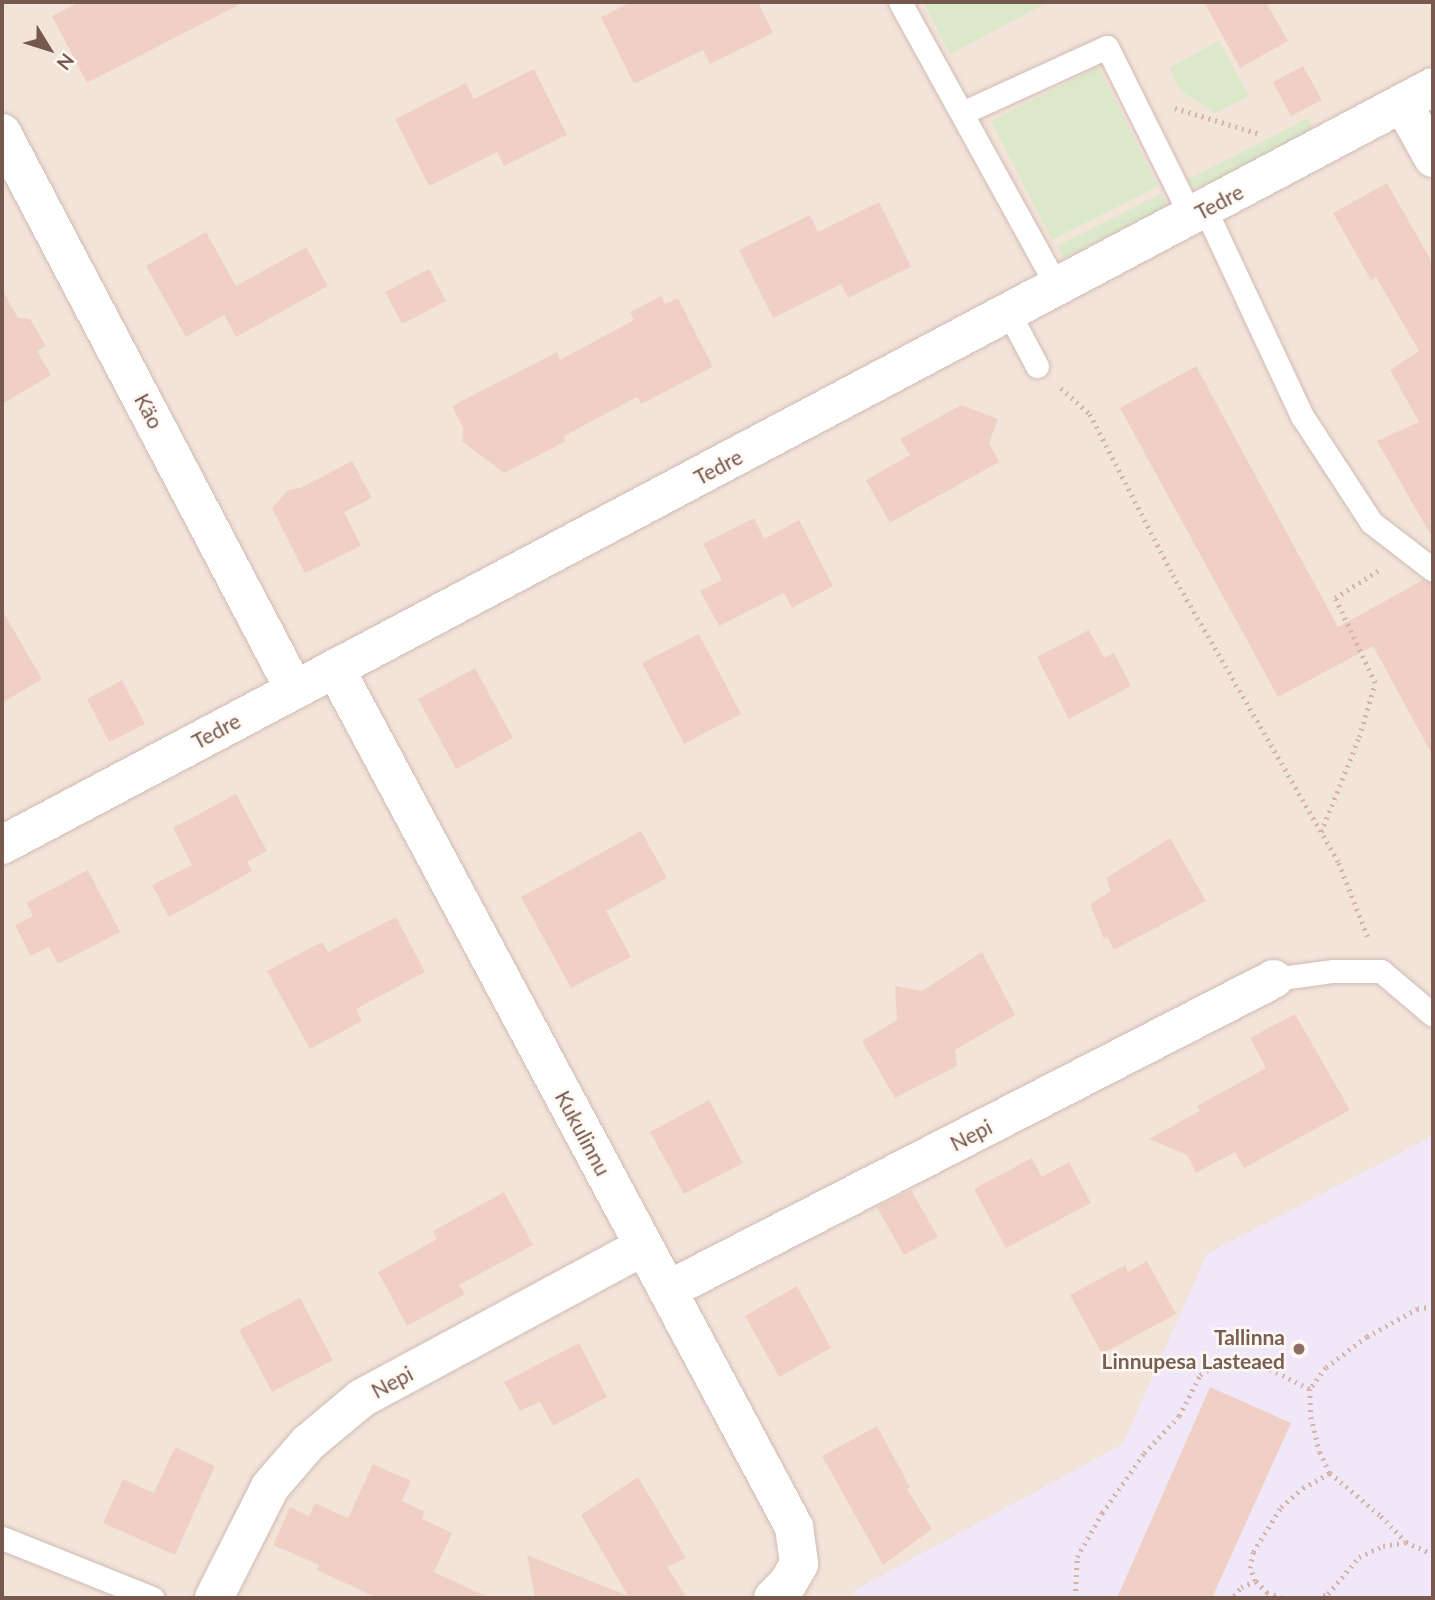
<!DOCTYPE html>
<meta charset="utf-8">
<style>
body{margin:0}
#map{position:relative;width:1435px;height:1600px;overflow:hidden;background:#fcf3ec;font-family:Lato,sans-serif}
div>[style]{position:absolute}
.residential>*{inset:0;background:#f3e4da}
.education>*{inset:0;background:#f0e8f8}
.green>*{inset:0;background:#dbe9ca}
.building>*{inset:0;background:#f0d0c5}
.path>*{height:4.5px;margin-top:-2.25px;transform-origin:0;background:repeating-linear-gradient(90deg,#d5b3a7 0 2px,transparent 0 7px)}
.roads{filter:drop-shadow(0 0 2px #d0bcb4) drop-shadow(0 0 2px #d0bcb4)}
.service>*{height:23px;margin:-11.5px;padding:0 11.5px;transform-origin:11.5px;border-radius:11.5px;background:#fff}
.minor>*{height:38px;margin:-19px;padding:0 19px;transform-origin:19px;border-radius:19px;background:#fff}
.dots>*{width:19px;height:19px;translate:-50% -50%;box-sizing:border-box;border:4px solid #fef8f2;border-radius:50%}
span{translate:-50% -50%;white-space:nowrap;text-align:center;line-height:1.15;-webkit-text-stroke:5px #fef8f2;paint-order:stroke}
.street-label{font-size:21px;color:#76584f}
.education-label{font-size:21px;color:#785e54;font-weight:700}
.right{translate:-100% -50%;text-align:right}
.frame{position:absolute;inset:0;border:4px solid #76584f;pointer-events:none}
.north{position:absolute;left:14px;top:14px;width:70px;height:70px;-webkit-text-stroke:5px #fef8f2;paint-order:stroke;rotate:128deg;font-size:19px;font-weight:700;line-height:28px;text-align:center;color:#76584f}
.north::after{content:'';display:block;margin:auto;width:24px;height:32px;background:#76584f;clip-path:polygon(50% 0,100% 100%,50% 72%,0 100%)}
</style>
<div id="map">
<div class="residential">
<div style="clip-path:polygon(2px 2px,1433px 2px,1433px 1598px,2px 1598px)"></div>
</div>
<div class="education">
<div style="clip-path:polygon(1433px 1136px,1433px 1598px,852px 1598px,855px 1590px,1123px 1444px,1207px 1254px)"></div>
</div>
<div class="green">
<div style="clip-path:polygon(923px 2px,1049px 2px,950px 54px)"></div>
<div style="clip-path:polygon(1219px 41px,1249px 96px,1215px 113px,1181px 91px,1169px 68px)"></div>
<div style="clip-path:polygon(1098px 67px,1158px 186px,1052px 240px,991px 121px)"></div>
<div style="clip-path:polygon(1308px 118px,1313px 131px,1203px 188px,1191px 185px,1187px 180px)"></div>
<div style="clip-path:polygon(1162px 193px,1167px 206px,1063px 259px,1057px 246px)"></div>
</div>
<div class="building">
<div style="clip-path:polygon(79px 2px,244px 2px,87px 83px,52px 16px)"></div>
<div style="clip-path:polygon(631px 2px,758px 2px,773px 33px,710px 64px,703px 50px,634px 84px,601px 17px)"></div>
<div style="clip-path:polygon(1204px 2px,1266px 2px,1288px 41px,1240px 68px)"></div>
<div style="clip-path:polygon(1303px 66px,1322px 100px,1291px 116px,1273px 82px)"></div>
<div style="clip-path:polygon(534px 69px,567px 135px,504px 166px,497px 152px,429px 186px,395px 119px,466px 83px,474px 99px)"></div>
<div style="clip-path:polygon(1387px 183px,1433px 264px,1433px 539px,1377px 441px,1419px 422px,1390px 370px,1419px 351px,1376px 277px,1371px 280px,1333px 213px)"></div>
<div style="clip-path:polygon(879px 202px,911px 267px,848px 298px,841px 284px,773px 318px,739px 250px,810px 215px,818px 232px)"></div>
<div style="clip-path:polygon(206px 232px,236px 286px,306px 247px,328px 286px,236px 337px,224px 315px,186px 337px,146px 266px)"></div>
<div style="clip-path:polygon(429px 269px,446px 301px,402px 324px,385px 292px)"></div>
<div style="clip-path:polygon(2px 289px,18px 318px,30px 319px,46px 346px,37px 351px,51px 375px,2px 404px)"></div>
<div style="clip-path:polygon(661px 296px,665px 304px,678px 298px,713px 367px,641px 404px,637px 397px,564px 436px,566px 441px,504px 473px,462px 441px,463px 428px,452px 406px,557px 352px,560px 360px,634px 320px,630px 312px)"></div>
<div style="clip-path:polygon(1196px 366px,1338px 627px,1423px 580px,1433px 584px,1433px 756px,1373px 646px,1278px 697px,1120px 408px)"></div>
<div style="clip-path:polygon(961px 405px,998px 419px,989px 443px,999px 462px,890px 523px,866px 480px,910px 455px,900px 439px)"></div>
<div style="clip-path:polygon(352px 461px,372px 498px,344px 512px,361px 546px,305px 573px,272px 508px,288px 490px,300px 488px)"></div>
<div style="clip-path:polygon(754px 518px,764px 539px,799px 520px,833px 586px,792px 608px,784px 593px,719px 626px,700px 591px,722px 580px,703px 544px)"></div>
<div style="clip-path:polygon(2px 610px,42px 679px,2px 703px)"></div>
<div style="clip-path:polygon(1089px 630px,1104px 658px,1114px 653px,1131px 686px,1069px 719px,1037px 657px)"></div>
<div style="clip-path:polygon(699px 634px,741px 714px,684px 744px,642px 663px)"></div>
<div style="clip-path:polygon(475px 668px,513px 738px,456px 769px,418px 699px)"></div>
<div style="clip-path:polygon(122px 680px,145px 724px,109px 742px,87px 699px)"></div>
<div style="clip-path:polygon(236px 794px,267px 851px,247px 862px,252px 871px,169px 917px,152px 885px,192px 865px,173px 828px)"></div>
<div style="clip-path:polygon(641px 831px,667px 878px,606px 911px,631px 957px,571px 988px,521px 897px)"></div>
<div style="clip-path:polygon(1170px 838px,1206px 901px,1114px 950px,1107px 937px,1104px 939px,1090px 904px,1111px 891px,1106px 878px)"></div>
<div style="clip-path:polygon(88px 870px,120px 932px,58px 964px,49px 947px,31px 956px,15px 925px,33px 916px,26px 903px)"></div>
<div style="clip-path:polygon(396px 917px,425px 972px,356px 1009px,362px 1021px,310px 1049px,267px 971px,322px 942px,328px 952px)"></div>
<div style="clip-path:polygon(982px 952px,1015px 1015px,955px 1050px,957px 1066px,895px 1098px,862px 1041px,897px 1020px,895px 986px,922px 991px)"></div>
<div style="clip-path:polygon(1295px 1014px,1350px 1110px,1244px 1168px,1235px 1152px,1196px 1173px,1187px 1155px,1149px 1139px,1200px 1111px,1197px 1106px,1266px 1068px,1250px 1038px)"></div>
<div style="clip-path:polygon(709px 1100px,743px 1163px,684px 1194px,650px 1132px)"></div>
<div style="clip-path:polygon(1032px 1158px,1042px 1177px,1069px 1162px,1091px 1203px,1006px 1248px,974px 1189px)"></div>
<div style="clip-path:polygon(911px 1190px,938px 1237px,904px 1255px,877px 1207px)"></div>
<div style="clip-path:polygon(504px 1192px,533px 1245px,459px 1285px,465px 1294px,407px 1326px,378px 1272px,437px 1239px,433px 1231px)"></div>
<div style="clip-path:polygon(1147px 1261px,1176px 1314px,1102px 1354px,1070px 1295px,1125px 1265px,1128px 1272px)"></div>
<div style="clip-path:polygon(797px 1286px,831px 1348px,779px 1377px,745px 1316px)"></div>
<div style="clip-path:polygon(300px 1298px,333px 1360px,272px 1392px,239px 1330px)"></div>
<div style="clip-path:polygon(579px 1343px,607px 1397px,553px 1426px,540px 1402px,520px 1411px,504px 1382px)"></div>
<div style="clip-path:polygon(1210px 1387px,1291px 1423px,1212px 1598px,1117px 1598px)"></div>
<div style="clip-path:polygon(877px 1426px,910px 1487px,907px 1489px,932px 1529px,883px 1565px,822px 1456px)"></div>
<div style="clip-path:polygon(175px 1447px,215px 1466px,175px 1555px,103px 1523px,123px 1479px,154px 1493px)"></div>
<div style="clip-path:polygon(373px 1464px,411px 1481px,402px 1501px,425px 1512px,422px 1519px,452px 1533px,434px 1572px,490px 1598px,377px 1598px,317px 1570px,319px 1565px,273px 1545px,290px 1507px,309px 1516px,315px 1503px,348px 1518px)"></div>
<div style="clip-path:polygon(638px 1477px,686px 1558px,667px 1567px,687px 1598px,535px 1598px,527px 1555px,628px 1596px,581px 1515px)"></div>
</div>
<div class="path">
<div style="left:1175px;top:108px;width:86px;rotate:17deg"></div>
<div style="left:1061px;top:388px;width:39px;rotate:42deg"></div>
<div style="left:1090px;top:414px;width:181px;rotate:62.7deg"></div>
<div style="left:1173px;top:575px;width:332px;rotate:60deg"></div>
<div style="left:1339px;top:863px;width:79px;rotate:68.6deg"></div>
<div style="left:1321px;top:832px;width:102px;rotate:-68.2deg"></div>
<div style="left:1359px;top:737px;width:56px;rotate:-73.5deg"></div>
<div style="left:1375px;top:683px;width:94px;rotate:-115.2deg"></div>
<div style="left:1335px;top:598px;width:52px;rotate:-32.5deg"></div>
<div style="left:1433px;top:1307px;width:15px;rotate:172deg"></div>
<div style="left:1418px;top:1309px;width:58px;rotate:151.2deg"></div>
<div style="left:1367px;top:1337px;width:51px;rotate:142.9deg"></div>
<div style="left:1326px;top:1368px;width:26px;rotate:127deg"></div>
<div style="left:1310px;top:1389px;width:28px;rotate:88deg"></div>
<div style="left:1311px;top:1417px;width:36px;rotate:76deg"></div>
<div style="left:1320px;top:1452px;width:23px;rotate:65deg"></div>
<div style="left:1330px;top:1473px;width:67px;rotate:40.1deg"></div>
<div style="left:1381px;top:1516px;width:36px;rotate:46deg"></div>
<div style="left:1406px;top:1542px;width:30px;rotate:24deg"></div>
<div style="left:1234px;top:1596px;width:11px;rotate:-52deg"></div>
<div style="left:1241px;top:1587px;width:15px;rotate:-23deg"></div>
<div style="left:1075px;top:1598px;width:41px;rotate:-87.2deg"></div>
<div style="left:1077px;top:1557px;width:51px;rotate:-60.4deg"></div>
<div style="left:1102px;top:1513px;width:73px;rotate:-55deg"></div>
<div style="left:1144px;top:1453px;width:51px;rotate:-46.6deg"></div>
<div style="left:1179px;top:1416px;width:46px;rotate:-62.9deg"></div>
<div style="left:1200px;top:1375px;width:23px;rotate:-34deg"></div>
<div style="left:1219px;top:1362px;width:26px;rotate:2deg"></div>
<div style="left:1245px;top:1363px;width:26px;rotate:13deg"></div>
<div style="left:1270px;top:1369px;width:45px;rotate:26.6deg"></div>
<div style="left:1282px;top:1598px;width:16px;rotate:-162deg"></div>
<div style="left:1267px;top:1593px;width:17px;rotate:-135deg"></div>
<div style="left:1255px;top:1581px;width:14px;rotate:-111deg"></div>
<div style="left:1250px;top:1568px;width:16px;rotate:-79deg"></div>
<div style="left:1253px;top:1552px;width:53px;rotate:-58.1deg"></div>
<div style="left:1281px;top:1507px;width:29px;rotate:-41deg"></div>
<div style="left:1303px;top:1488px;width:31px;rotate:-29deg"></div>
<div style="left:1317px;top:1598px;width:12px;rotate:-20deg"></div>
<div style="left:1328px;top:1594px;width:48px;rotate:-50deg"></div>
<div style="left:1359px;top:1557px;width:26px;rotate:-25deg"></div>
<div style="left:1383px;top:1546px;width:22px;rotate:-10deg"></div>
</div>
<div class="roads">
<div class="service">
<div style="left:900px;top:2px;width:327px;rotate:61.1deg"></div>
<div style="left:962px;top:113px;width:159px;rotate:-24.5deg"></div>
<div style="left:1107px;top:47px;width:189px;rotate:63.6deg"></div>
<div style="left:1205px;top:209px;width:229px;rotate:64.9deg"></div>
<div style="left:1302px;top:416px;width:126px;rotate:56.9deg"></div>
<div style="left:1371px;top:522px;width:78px;rotate:37.7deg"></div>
<div style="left:1009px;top:313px;width:60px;rotate:62.2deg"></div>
<div style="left:1274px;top:979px;width:60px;rotate:-7.7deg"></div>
<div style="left:1333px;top:971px;width:48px"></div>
<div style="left:1381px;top:971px;width:68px;rotate:40.2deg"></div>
<div style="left:2px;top:1538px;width:162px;rotate:21.8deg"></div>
</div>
<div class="minor">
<div style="left:1403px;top:104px;width:62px;rotate:60.9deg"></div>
<div style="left:2px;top:133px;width:628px;rotate:62.29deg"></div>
<div style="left:335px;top:668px;width:974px;rotate:61.88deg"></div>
<div style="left:794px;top:1527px;width:37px;rotate:82deg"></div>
<div style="left:799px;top:1564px;width:22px;rotate:120deg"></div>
<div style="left:788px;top:1583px;width:21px;rotate:135deg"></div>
<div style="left:2px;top:845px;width:1619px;rotate:-27.91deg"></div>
<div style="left:668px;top:1290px;width:681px;rotate:-27.17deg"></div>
<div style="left:214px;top:1598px;width:124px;rotate:-63.2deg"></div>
<div style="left:270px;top:1487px;width:58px;rotate:-49.2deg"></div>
<div style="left:308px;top:1443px;width:70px;rotate:-39.8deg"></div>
<div style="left:362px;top:1398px;width:320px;rotate:-28.3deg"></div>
</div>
</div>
<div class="dots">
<div style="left:1299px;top:1349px;background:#8d6e63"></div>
</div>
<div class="street-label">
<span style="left:1219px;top:202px;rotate:-28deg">Tedre</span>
<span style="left:149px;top:411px;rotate:62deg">Käo</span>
<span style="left:718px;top:467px;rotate:-28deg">Tedre</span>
<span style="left:216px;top:731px;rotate:-28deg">Tedre</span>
<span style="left:583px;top:1133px;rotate:62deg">Kukulinnu</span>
<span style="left:971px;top:1135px;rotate:-27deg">Nepi</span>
<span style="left:392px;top:1382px;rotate:-28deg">Nepi</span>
</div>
<div class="education-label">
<span class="right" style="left:1285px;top:1349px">Tallinna<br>Linnupesa Lasteaed</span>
</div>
<div class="frame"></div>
<div class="north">N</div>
</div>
